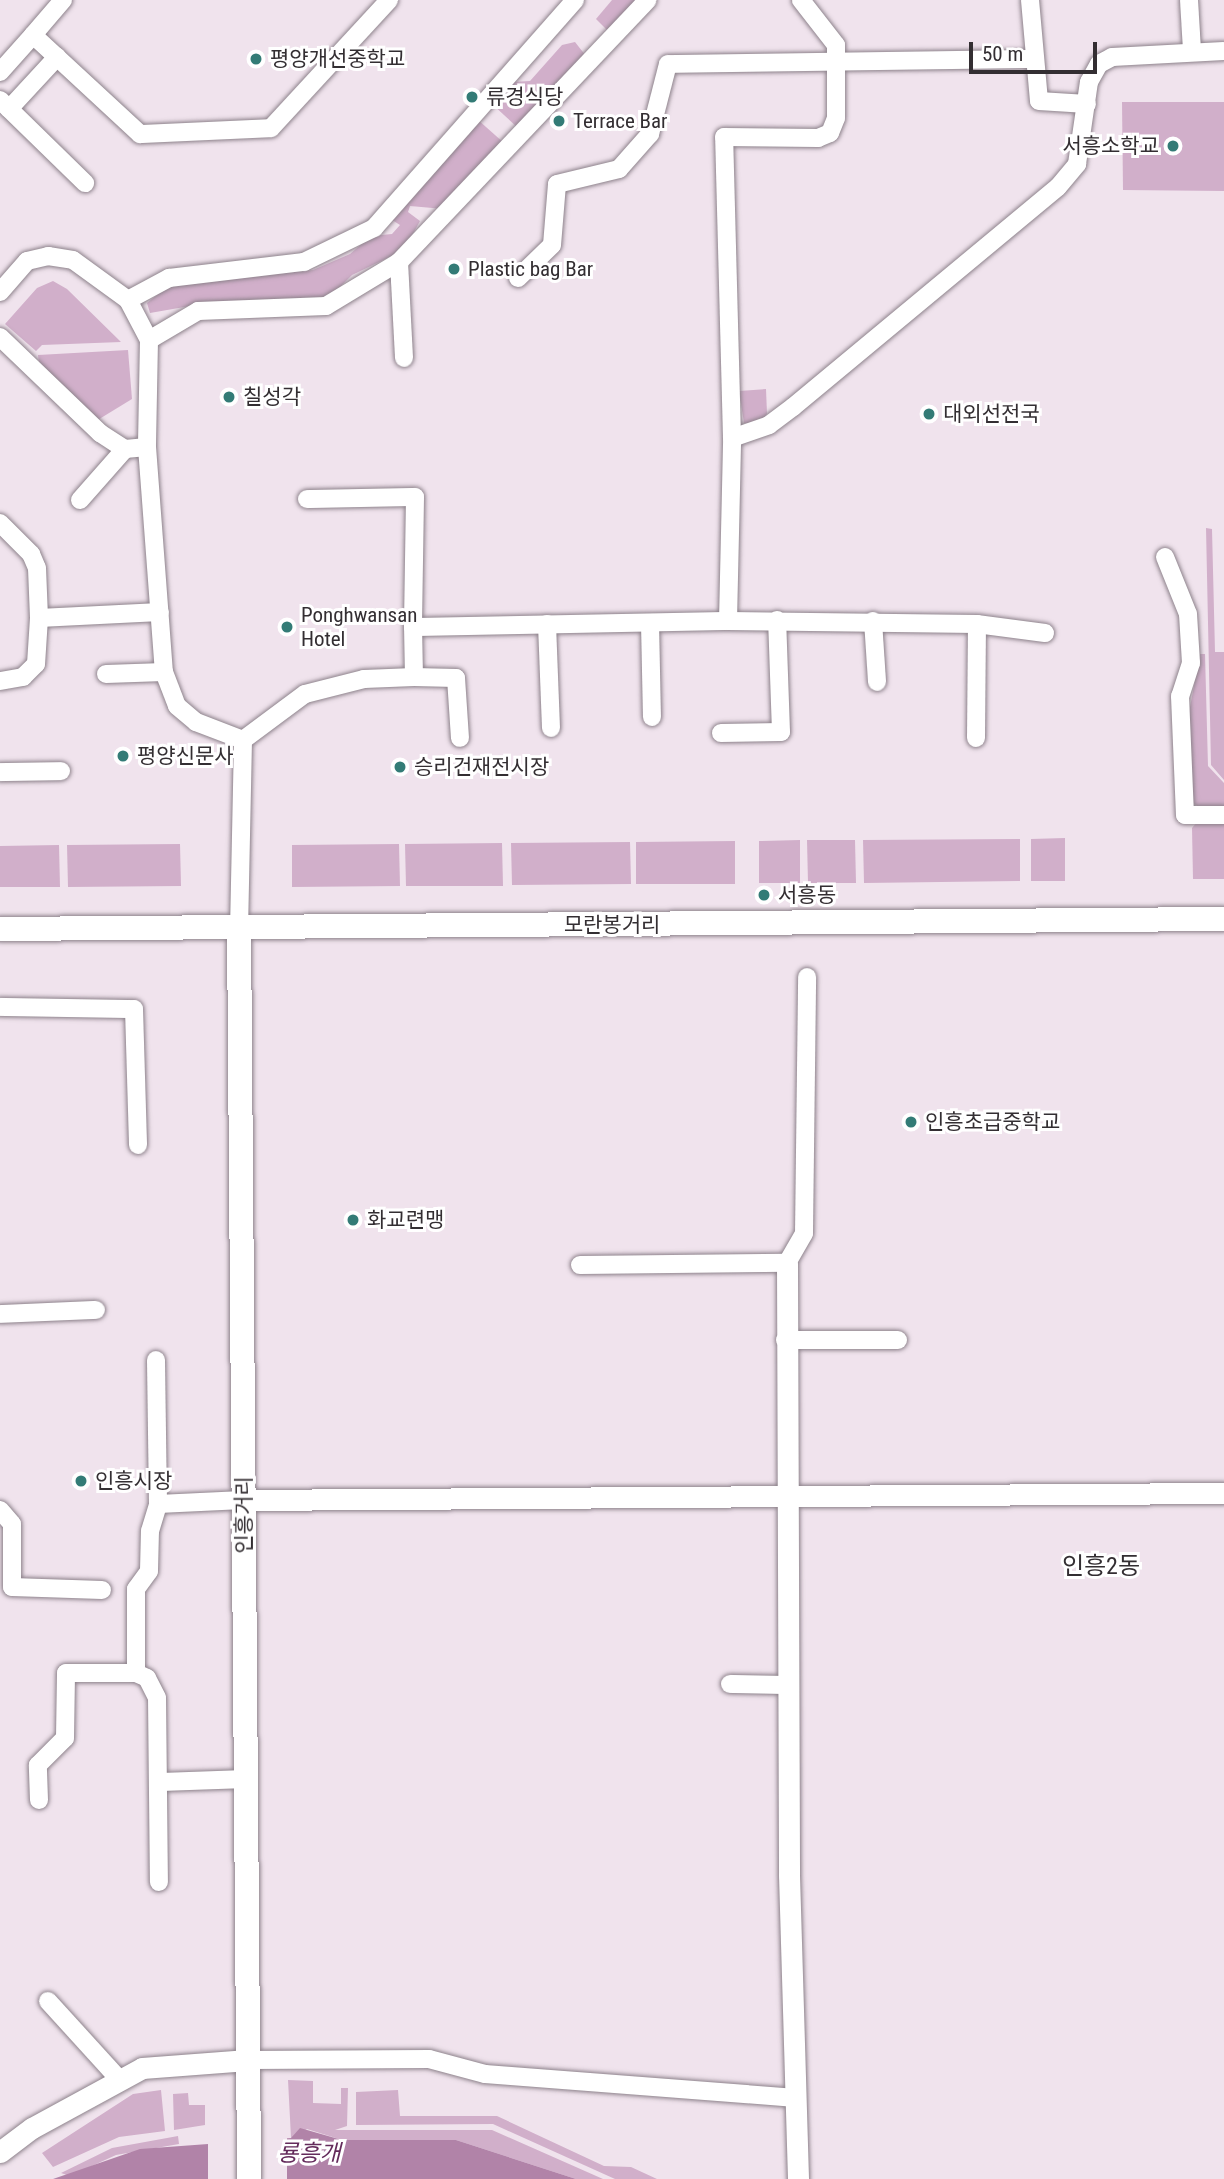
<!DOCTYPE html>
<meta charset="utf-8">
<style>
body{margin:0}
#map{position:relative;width:1224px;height:2179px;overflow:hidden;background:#f0e3ed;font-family:"Roboto Condensed","Noto Sans KR",sans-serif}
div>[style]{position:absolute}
.green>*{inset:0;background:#d1afca}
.water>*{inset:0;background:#b183a8}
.pier>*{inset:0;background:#f0e3ed}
.roads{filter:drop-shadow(0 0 2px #8d828b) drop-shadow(0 0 2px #8d828b)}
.minor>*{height:18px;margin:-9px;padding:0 9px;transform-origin:9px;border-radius:9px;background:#fff}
.tertiary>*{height:21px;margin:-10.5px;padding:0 10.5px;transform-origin:10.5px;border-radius:10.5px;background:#fff}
.secondary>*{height:24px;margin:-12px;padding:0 12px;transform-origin:12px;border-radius:12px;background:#fff}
.dots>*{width:19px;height:19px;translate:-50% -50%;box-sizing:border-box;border:4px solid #fff;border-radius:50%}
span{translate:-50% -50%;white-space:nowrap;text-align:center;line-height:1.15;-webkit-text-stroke:6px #fff;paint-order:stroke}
.poi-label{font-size:21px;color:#332e32}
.left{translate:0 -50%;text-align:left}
.right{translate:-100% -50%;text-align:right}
.street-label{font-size:21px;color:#332e32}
.water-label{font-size:23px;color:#642b5b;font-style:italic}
.quarter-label{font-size:24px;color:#332e32}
.scale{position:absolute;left:969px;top:42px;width:128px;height:32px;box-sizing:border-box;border:4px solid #332e32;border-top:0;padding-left:9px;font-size:21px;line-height:24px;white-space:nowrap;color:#332e32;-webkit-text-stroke:5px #fff;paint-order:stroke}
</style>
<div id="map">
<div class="green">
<div style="clip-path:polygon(612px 0,639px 0,609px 32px,596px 19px)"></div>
<div style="clip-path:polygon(575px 42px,586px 56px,518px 128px,492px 104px,512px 82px,530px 81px,562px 45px)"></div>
<div style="clip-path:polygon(1122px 102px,1224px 102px,1224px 191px,1123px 190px)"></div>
<div style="clip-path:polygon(477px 119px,504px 143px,444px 209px,410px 206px,408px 212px,420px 221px,404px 250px,352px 275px,329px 298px,207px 303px,150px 313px,147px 303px,168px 286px,313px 270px,350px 254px,371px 236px,392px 234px,400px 225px,389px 218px)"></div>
<div style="clip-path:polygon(53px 281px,67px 289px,121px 342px,42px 345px,36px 351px,5px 324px,37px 288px)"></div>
<div style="clip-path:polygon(128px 350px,132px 399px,96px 421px,40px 371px,38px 355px)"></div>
<div style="clip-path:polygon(766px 389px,767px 414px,759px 423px,744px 423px,739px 391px)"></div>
<div style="clip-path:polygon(1206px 528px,1212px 529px,1215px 652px,1224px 652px,1224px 780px,1211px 765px)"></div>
<div style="clip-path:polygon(1200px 654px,1205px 654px,1208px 766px,1224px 783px,1224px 807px,1200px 808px,1192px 802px,1187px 723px)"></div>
<div style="clip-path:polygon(1198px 821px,1224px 821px,1224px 879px,1193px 879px,1192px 828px)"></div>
<div style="clip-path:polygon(1065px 838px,1065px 881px,1031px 881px,1031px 839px)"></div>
<div style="clip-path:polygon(1020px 839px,1020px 881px,864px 883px,863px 840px)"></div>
<div style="clip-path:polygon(800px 840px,800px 883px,759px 883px,759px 841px)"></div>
<div style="clip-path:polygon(807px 840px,855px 840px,856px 883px,808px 883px)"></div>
<div style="clip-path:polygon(735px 841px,735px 884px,636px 884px,636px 842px)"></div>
<div style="clip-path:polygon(630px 842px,631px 884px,512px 885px,511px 843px)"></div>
<div style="clip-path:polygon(502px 843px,503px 886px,406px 886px,405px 844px)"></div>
<div style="clip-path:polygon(180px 844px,181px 886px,68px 887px,67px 845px)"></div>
<div style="clip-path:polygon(399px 844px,400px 886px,292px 887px,292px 845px)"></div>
<div style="clip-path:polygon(59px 845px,60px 887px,0 887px,0 846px)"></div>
<div style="clip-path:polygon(288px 2080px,313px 2081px,313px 2103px,341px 2104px,341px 2088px,348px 2088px,347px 2126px,335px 2130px,492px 2130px,603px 2179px,576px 2179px,456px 2140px,342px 2140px,307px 2129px,291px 2138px)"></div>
<div style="clip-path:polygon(161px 2090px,165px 2131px,119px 2137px,53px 2167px,42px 2153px,133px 2094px)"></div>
<div style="clip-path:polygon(398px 2090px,400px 2116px,497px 2116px,604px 2166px,631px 2167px,657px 2179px,615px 2179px,493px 2124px,356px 2125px,356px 2092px)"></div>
<div style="clip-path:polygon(188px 2093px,189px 2105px,205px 2105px,205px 2125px,174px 2130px,173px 2094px)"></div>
<div style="clip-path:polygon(178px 2136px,179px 2144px,116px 2155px,70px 2176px,61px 2173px,112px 2148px)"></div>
</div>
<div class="water">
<div style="clip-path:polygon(300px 2128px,342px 2140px,456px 2140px,576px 2179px,53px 2179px,140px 2149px,291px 2138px)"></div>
</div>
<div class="pier">
<div style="clip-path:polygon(287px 2134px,287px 2179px,208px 2179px,208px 2139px)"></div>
</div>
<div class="roads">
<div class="minor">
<div style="left:63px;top:0;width:46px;rotate:130.6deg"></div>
<div style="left:33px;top:35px;width:146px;rotate:42.8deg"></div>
<div style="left:140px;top:134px;width:131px;rotate:-2.6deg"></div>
<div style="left:271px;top:128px;width:174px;rotate:-47.3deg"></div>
<div style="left:1030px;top:0;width:101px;rotate:84.9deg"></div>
<div style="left:1039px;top:101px;width:48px;rotate:3.6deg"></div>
<div style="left:1189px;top:0;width:51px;rotate:86.6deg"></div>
<div style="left:0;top:72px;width:50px;rotate:-48.3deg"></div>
<div style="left:0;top:100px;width:119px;rotate:44.3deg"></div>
<div style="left:9px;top:109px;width:71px;rotate:-47.3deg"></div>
<div style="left:399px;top:262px;width:96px;rotate:87deg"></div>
<div style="left:518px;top:278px;width:47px;rotate:-44.1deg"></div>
<div style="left:552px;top:245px;width:61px;rotate:-85.3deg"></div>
<div style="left:557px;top:184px;width:64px;rotate:-13.6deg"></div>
<div style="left:619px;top:169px;width:47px;rotate:-48.5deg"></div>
<div style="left:650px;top:134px;width:72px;rotate:-75.6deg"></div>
<div style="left:668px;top:64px;width:367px;rotate:-0.8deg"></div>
<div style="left:0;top:292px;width:41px;rotate:-48.9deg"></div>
<div style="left:27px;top:261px;width:22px;rotate:-13deg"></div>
<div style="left:48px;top:256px;width:25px;rotate:9deg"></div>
<div style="left:73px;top:260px;width:68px;rotate:36deg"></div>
<div style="left:128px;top:300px;width:47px;rotate:-28.2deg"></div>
<div style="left:169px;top:278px;width:136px;rotate:-6.8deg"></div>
<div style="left:304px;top:262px;width:78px;rotate:-25.9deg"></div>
<div style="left:374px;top:228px;width:304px;rotate:-48.6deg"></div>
<div style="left:128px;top:300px;width:45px;rotate:62.3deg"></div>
<div style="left:149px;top:340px;width:107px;rotate:91.1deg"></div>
<div style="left:147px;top:447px;width:226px;rotate:85.7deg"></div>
<div style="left:164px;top:672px;width:36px;rotate:69deg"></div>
<div style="left:177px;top:706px;width:25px;rotate:40deg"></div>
<div style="left:196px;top:722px;width:50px;rotate:21deg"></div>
<div style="left:243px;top:740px;width:186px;rotate:91.2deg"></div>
<div style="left:0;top:337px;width:139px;rotate:43.8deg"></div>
<div style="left:100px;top:433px;width:30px;rotate:33deg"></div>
<div style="left:125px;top:449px;width:22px;rotate:-5deg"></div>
<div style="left:149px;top:340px;width:57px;rotate:-30.6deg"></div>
<div style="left:198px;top:311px;width:128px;rotate:-2.2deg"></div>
<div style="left:326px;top:306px;width:85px;rotate:-31.1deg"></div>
<div style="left:399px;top:262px;width:361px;rotate:-46.5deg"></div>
<div style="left:732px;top:438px;width:301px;rotate:-91.5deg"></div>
<div style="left:724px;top:137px;width:94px;rotate:0.6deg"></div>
<div style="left:818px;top:138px;width:13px;rotate:-23deg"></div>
<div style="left:830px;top:133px;width:16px;rotate:-68deg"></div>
<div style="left:836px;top:118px;width:73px;rotate:-90deg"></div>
<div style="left:836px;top:45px;width:57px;rotate:-127.9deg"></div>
<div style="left:307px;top:499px;width:108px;rotate:-1.1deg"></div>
<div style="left:415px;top:497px;width:130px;rotate:90.9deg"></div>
<div style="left:80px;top:500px;width:68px;rotate:-48.6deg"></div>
<div style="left:0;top:523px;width:44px;rotate:45deg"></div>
<div style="left:31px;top:554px;width:15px;rotate:67deg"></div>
<div style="left:37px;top:568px;width:50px;rotate:87.7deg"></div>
<div style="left:39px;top:618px;width:46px;rotate:93.7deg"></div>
<div style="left:36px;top:664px;width:18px;rotate:135deg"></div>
<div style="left:23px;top:677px;width:23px;rotate:170deg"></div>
<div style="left:1165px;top:557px;width:61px;rotate:68deg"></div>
<div style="left:1188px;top:614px;width:49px;rotate:86.5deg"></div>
<div style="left:1191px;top:663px;width:35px;rotate:108deg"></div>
<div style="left:1180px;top:696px;width:119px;rotate:87.6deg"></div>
<div style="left:1185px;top:815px;width:39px"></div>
<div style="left:39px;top:618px;width:121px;rotate:-2.8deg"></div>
<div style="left:873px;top:621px;width:61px;rotate:86.2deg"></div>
<div style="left:650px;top:623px;width:94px;rotate:88.8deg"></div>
<div style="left:547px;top:624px;width:104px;rotate:87.8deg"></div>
<div style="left:1045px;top:633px;width:69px;rotate:-172.5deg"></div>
<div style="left:977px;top:624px;width:249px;rotate:-179.3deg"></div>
<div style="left:728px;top:621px;width:183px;rotate:-88.7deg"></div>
<div style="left:732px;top:438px;width:39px;rotate:-19deg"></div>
<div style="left:769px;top:425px;width:30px;rotate:-37deg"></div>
<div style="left:793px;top:407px;width:344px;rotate:-39.7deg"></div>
<div style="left:1058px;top:187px;width:30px;rotate:-50deg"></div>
<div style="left:1077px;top:164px;width:83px;rotate:-81.7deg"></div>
<div style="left:1089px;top:82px;width:21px;rotate:-61deg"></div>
<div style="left:1099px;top:64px;width:15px;rotate:-28deg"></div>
<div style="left:1112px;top:57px;width:112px;rotate:-3.1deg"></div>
<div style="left:106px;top:674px;width:58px;rotate:-2deg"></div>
<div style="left:414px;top:677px;width:42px;rotate:1.4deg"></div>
<div style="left:456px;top:678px;width:60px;rotate:86.2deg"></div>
<div style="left:721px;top:733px;width:60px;rotate:-1deg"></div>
<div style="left:781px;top:732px;width:112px;rotate:-92deg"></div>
<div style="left:976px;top:738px;width:114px;rotate:-89.5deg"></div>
<div style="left:243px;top:740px;width:77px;rotate:-36.6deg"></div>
<div style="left:305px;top:694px;width:61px;rotate:-14.3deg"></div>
<div style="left:364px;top:679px;width:50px;rotate:-2.3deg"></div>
<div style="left:414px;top:677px;width:50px;rotate:-91.1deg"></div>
<div style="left:413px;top:627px;width:315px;rotate:-1.1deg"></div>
<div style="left:0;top:772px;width:61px;rotate:-0.9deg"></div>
<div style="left:0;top:1007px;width:134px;rotate:0.9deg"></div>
<div style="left:134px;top:1009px;width:136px;rotate:88.3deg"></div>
<div style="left:580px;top:1265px;width:207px;rotate:-0.6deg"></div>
<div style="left:787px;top:1263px;width:34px;rotate:-60deg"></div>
<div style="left:804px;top:1233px;width:256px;rotate:-89.3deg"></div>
<div style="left:0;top:1314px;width:96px;rotate:-2.4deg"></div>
<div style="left:785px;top:1340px;width:113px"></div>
<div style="left:158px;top:1504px;width:85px;rotate:-2.7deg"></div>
<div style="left:0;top:1510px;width:18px;rotate:49deg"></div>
<div style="left:12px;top:1524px;width:63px;rotate:90deg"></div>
<div style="left:12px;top:1587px;width:90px;rotate:1.9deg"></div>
<div style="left:136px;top:1673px;width:12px;rotate:24deg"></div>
<div style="left:147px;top:1678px;width:22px;rotate:63deg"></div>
<div style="left:157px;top:1698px;width:184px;rotate:89.4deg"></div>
<div style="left:730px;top:1684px;width:59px;rotate:1deg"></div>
<div style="left:161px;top:1782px;width:85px;rotate:-2deg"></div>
<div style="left:39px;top:1800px;width:35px;rotate:-92deg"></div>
<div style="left:38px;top:1765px;width:38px;rotate:-45deg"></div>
<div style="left:65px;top:1738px;width:65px;rotate:-89.1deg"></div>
<div style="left:66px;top:1673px;width:70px"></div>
<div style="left:136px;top:1673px;width:84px;rotate:-90deg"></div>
<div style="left:136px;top:1589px;width:22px;rotate:-54deg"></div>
<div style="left:149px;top:1571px;width:40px;rotate:-88.6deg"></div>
<div style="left:150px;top:1531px;width:28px;rotate:-73deg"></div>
<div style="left:158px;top:1504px;width:144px;rotate:-90.8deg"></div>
<div style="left:48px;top:2001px;width:104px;rotate:47.7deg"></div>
<div style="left:248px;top:2060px;width:181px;rotate:-0.3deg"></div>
<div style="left:429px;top:2059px;width:58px;rotate:15deg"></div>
<div style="left:485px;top:2074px;width:312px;rotate:4.4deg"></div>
</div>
<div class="tertiary">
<div style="left:787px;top:1263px;width:612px;rotate:89.81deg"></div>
<div style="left:789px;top:1875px;width:304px;rotate:88.3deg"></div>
<div style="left:243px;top:1500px;width:981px;rotate:-0.41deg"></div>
<div style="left:0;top:2152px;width:40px;rotate:-37deg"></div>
<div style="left:32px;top:2128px;width:125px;rotate:-28.6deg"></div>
<div style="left:142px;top:2068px;width:106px;rotate:-4.3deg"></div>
</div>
<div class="secondary">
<div style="left:239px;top:926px;width:1253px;rotate:89.54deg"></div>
<div style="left:0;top:929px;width:1224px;rotate:-0.47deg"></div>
</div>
</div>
<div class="dots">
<div style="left:256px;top:59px;background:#337b76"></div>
<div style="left:472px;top:97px;background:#337b76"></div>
<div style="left:559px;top:121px;background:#337b76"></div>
<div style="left:1173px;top:146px;background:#337b76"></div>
<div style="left:454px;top:269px;background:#337b76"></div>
<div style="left:229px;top:397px;background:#337b76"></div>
<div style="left:929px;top:414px;background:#337b76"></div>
<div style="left:287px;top:627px;background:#337b76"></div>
<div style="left:123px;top:756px;background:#337b76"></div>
<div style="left:400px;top:767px;background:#337b76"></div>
<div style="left:764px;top:895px;background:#337b76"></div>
<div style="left:911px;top:1122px;background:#337b76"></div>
<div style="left:353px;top:1220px;background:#337b76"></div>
<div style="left:81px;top:1481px;background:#337b76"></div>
</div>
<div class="poi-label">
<span class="left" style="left:270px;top:59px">평양개선중학교</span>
<span class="left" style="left:486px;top:97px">류경식당</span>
<span class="left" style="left:573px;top:121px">Terrace Bar</span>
<span class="right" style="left:1159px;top:146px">서흥소학교</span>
<span class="left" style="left:468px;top:269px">Plastic bag Bar</span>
<span class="left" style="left:243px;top:397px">칠성각</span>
<span class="left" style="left:943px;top:414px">대외선전국</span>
<span class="left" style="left:301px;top:627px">Ponghwansan<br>Hotel</span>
<span class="left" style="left:137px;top:756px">평양신문사</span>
<span class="left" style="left:414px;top:767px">승리건재전시장</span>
<span class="left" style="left:778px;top:895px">서흥동</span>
<span class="left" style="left:925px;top:1122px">인흥초급중학교</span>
<span class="left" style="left:367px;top:1220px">화교련맹</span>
<span class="left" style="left:95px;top:1481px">인흥시장</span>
</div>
<div class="street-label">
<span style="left:612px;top:925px">모란봉거리</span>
<span style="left:244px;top:1515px;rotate:-90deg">인흥거리</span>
</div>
<div class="water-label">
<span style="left:309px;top:2154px">룡흥개</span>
</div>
<div class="quarter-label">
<span style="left:1101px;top:1567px">인흥2동</span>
</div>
<div class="scale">50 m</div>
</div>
